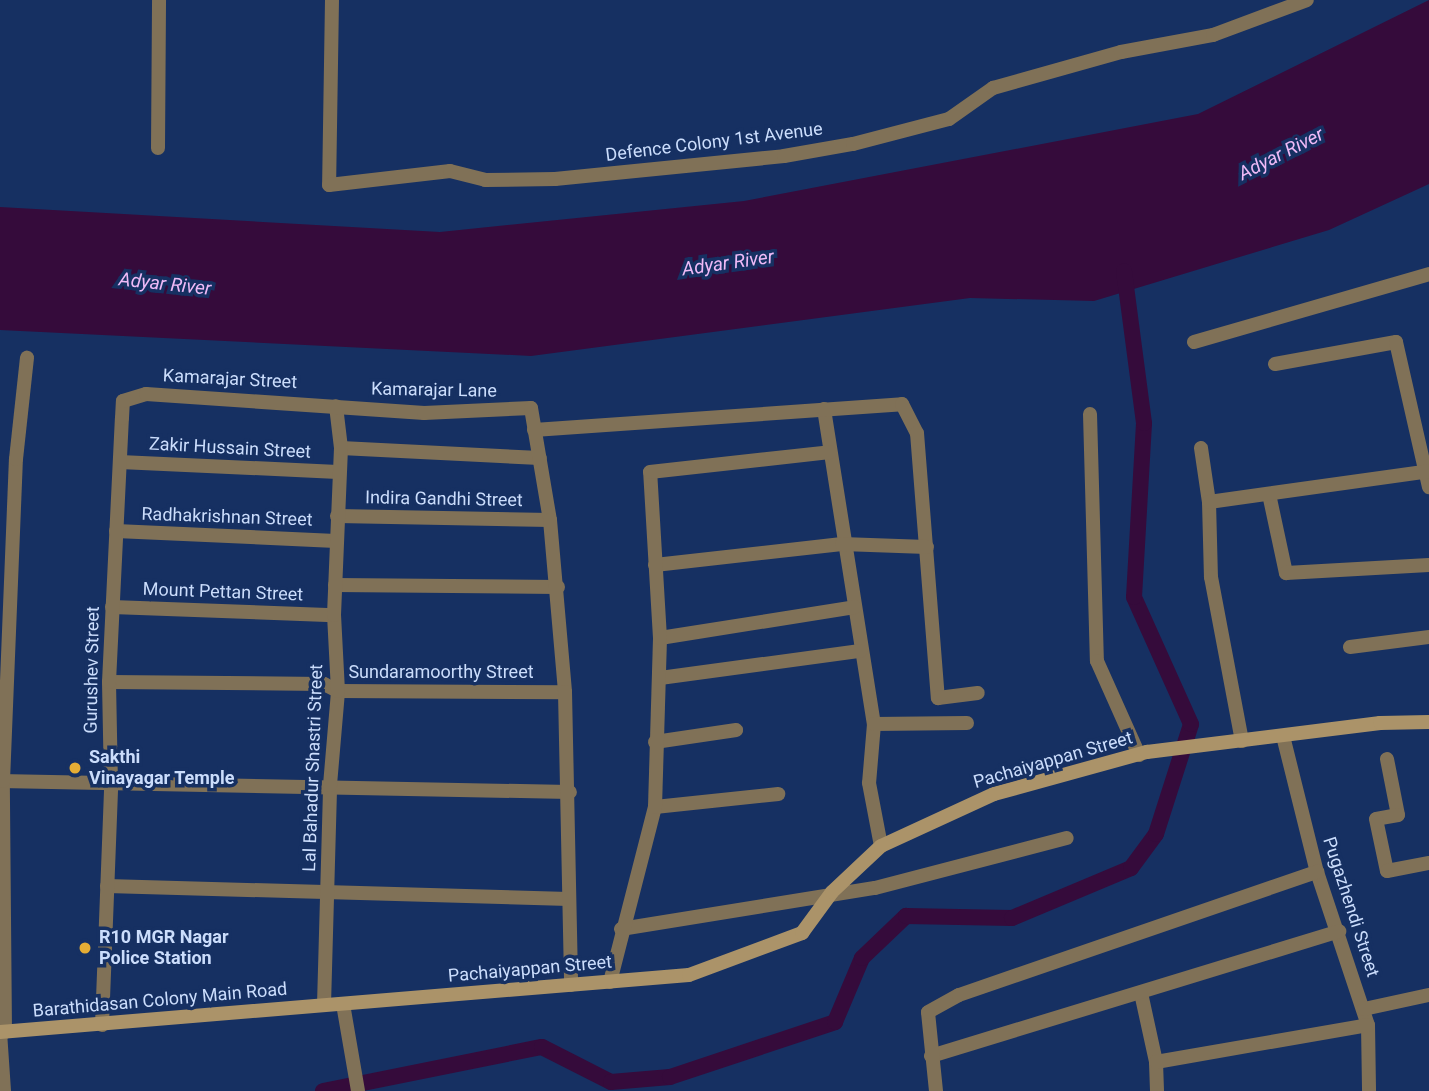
<!DOCTYPE html>
<style>
body{margin:0}
#map{position:relative;width:1429px;height:1091px;overflow:hidden;background:#163062;font-family:Roboto,sans-serif}
div>[style]{position:absolute}
.water>*{inset:0;background:#350b3b}
.canal>*{height:16px;margin:-8px;padding:0 8px;transform-origin:8px;border-radius:8px;background:#350b3b}
.minor>*{height:14px;margin:-7px;padding:0 7px;transform-origin:7px;border-radius:7px;background:#807157}
.tertiary>*{height:14px;margin:-7px;padding:0 7px;transform-origin:7px;border-radius:7px;background:#807157}
.secondary>*{height:14px;margin:-7px;padding:0 7px;transform-origin:7px;border-radius:7px;background:#ab9369}
.dots>*{width:19px;height:19px;translate:-50% -50%;box-sizing:border-box;border:4px solid #163062;border-radius:50%}
span{translate:-50% -50%;white-space:nowrap;text-align:center;line-height:1.15;-webkit-text-stroke:7px #163062;paint-order:stroke}
.street-label{font-size:18px;color:#cbddfc}
.poi-label{font-size:18px;color:#cbddfc;font-weight:700}
.left{translate:0 -50%;text-align:left}
.water-label{font-size:19px;color:#efbaf7;font-style:italic}
</style>
<div id="map">
<div class="water">
<div style="clip-path:polygon(1429px 0,1429px 184px,1329px 230px,1094px 301px,970px 298px,531px 356px,0 330px,0 207px,440px 232px,744px 201px,1198px 114px)"></div>
</div>
<div class="canal">
<div style="left:323px;top:1091px;width:223px;rotate:-11.4deg"></div>
<div style="left:542px;top:1047px;width:77px;rotate:26.9deg"></div>
<div style="left:611px;top:1082px;width:59px;rotate:-4.8deg"></div>
<div style="left:670px;top:1077px;width:174px;rotate:-18.4deg"></div>
<div style="left:835px;top:1022px;width:69px;rotate:-67.1deg"></div>
<div style="left:862px;top:958px;width:61px;rotate:-43.7deg"></div>
<div style="left:906px;top:916px;width:106px;rotate:1.1deg"></div>
<div style="left:1012px;top:918px;width:129px;rotate:-22.8deg"></div>
<div style="left:1131px;top:868px;width:42px;rotate:-53.7deg"></div>
<div style="left:1156px;top:834px;width:115px;rotate:-72.3deg"></div>
<div style="left:1191px;top:724px;width:139px;rotate:-114.2deg"></div>
<div style="left:1134px;top:597px;width:174px;rotate:-86.7deg"></div>
<div style="left:1144px;top:423px;width:153px;rotate:-97.5deg"></div>
</div>
<div class="minor">
<div style="left:332px;top:0;width:185px;rotate:90.9deg"></div>
<div style="left:329px;top:185px;width:122px;rotate:-6.6deg"></div>
<div style="left:450px;top:171px;width:36px;rotate:14deg"></div>
<div style="left:485px;top:180px;width:70px;rotate:-0.8deg"></div>
<div style="left:555px;top:179px;width:230px;rotate:-5.7deg"></div>
<div style="left:784px;top:156px;width:70px;rotate:-9.9deg"></div>
<div style="left:853px;top:144px;width:99px;rotate:-14.6deg"></div>
<div style="left:949px;top:119px;width:54px;rotate:-35.2deg"></div>
<div style="left:993px;top:88px;width:133px;rotate:-15.7deg"></div>
<div style="left:1121px;top:52px;width:94px;rotate:-10.5deg"></div>
<div style="left:1213px;top:35px;width:100px;rotate:-20.4deg"></div>
<div style="left:158px;top:148px;width:148px;rotate:-89.6deg"></div>
<div style="left:1194px;top:342px;width:245px;rotate:-16.1deg"></div>
<div style="left:1275px;top:364px;width:123px;rotate:-10.3deg"></div>
<div style="left:1396px;top:342px;width:149px;rotate:77.2deg"></div>
<div style="left:824px;top:409px;width:319px;rotate:81deg"></div>
<div style="left:874px;top:724px;width:59px;rotate:94.8deg"></div>
<div style="left:869px;top:783px;width:64px;rotate:79.2deg"></div>
<div style="left:1090px;top:414px;width:247px;rotate:88.4deg"></div>
<div style="left:1097px;top:661px;width:103px;rotate:65.9deg"></div>
<div style="left:534px;top:430px;width:369px;rotate:-4deg"></div>
<div style="left:902px;top:404px;width:33px;rotate:63deg"></div>
<div style="left:917px;top:433px;width:266px;rotate:85.5deg"></div>
<div style="left:938px;top:698px;width:40px;rotate:-7.1deg"></div>
<div style="left:341px;top:448px;width:199px;rotate:2.9deg"></div>
<div style="left:1201px;top:448px;width:55px;rotate:81.6deg"></div>
<div style="left:1209px;top:502px;width:75px;rotate:88.5deg"></div>
<div style="left:1211px;top:577px;width:167px;rotate:79.3deg"></div>
<div style="left:120px;top:462px;width:218px;rotate:2.6deg"></div>
<div style="left:1269px;top:494px;width:81px;rotate:77.9deg"></div>
<div style="left:1286px;top:573px;width:143px;rotate:-3.2deg"></div>
<div style="left:1209px;top:502px;width:222px;rotate:-8deg"></div>
<div style="left:337px;top:516px;width:213px;rotate:1.1deg"></div>
<div style="left:116px;top:531px;width:220px;rotate:2.6deg"></div>
<div style="left:655px;top:565px;width:188px;rotate:-6.4deg"></div>
<div style="left:842px;top:544px;width:85px;rotate:2deg"></div>
<div style="left:335px;top:585px;width:223px;rotate:0.5deg"></div>
<div style="left:112px;top:607px;width:222px;rotate:2.1deg"></div>
<div style="left:660px;top:638px;width:197px;rotate:-9deg"></div>
<div style="left:1350px;top:647px;width:80px;rotate:-7.2deg"></div>
<div style="left:660px;top:678px;width:202px;rotate:-7.7deg"></div>
<div style="left:109px;top:682px;width:215px;rotate:0.5deg"></div>
<div style="left:324px;top:684px;width:16px;rotate:27deg"></div>
<div style="left:338px;top:691px;width:227px;rotate:0.3deg"></div>
<div style="left:874px;top:724px;width:93px;rotate:-0.6deg"></div>
<div style="left:1283px;top:736px;width:140px;rotate:76deg"></div>
<div style="left:1317px;top:872px;width:161px;rotate:71.6deg"></div>
<div style="left:1368px;top:1025px;width:66px;rotate:89.1deg"></div>
<div style="left:655px;top:742px;width:82px;rotate:-8.4deg"></div>
<div style="left:1387px;top:759px;width:57px;rotate:78.9deg"></div>
<div style="left:1398px;top:815px;width:22px;rotate:170deg"></div>
<div style="left:1376px;top:819px;width:53px;rotate:78.1deg"></div>
<div style="left:1387px;top:871px;width:43px;rotate:-10.8deg"></div>
<div style="left:0;top:781px;width:570px;rotate:1.11deg"></div>
<div style="left:655px;top:807px;width:124px;rotate:-6deg"></div>
<div style="left:107px;top:886px;width:462px;rotate:1.6deg"></div>
<div style="left:621px;top:929px;width:257px;rotate:-9.2deg"></div>
<div style="left:875px;top:888px;width:198px;rotate:-14.6deg"></div>
<div style="left:610px;top:982px;width:181px;rotate:-75.6deg"></div>
<div style="left:655px;top:807px;width:169px;rotate:-88.3deg"></div>
<div style="left:660px;top:638px;width:166px;rotate:-93.4deg"></div>
<div style="left:650px;top:472px;width:181px;rotate:-6.3deg"></div>
<div style="left:1141px;top:993px;width:71px;rotate:77.7deg"></div>
<div style="left:1156px;top:1062px;width:29px;rotate:88deg"></div>
<div style="left:324px;top:1005px;width:220px;rotate:-88.4deg"></div>
<div style="left:330px;top:785px;width:94px;rotate:-85.1deg"></div>
<div style="left:338px;top:691px;width:76px;rotate:-93deg"></div>
<div style="left:334px;top:615px;width:167px;rotate:-87.6deg"></div>
<div style="left:341px;top:448px;width:42px;rotate:-96.8deg"></div>
<div style="left:1364px;top:1009px;width:66px;rotate:-12.2deg"></div>
<div style="left:102px;top:1025px;width:239px;rotate:-87.8deg"></div>
<div style="left:111px;top:786px;width:104px;rotate:-91.1deg"></div>
<div style="left:109px;top:682px;width:264px;rotate:-87.2deg"></div>
<div style="left:122px;top:418px;width:17px;rotate:-87deg"></div>
<div style="left:123px;top:401px;width:24px;rotate:-17deg"></div>
<div style="left:146px;top:394px;width:279px;rotate:3.9deg"></div>
<div style="left:424px;top:413px;width:107px;rotate:-2.7deg"></div>
<div style="left:531px;top:408px;width:114px;rotate:80.4deg"></div>
<div style="left:550px;top:520px;width:173px;rotate:85deg"></div>
<div style="left:565px;top:692px;width:293px;rotate:88.8deg"></div>
<div style="left:0;top:1032px;width:59px;rotate:86.1deg"></div>
<div style="left:5px;top:1032px;width:251px;rotate:-90.5deg"></div>
<div style="left:3px;top:781px;width:322px;rotate:-87.7deg"></div>
<div style="left:16px;top:459px;width:102px;rotate:-83.8deg"></div>
<div style="left:931px;top:1056px;width:427px;rotate:-17deg"></div>
<div style="left:1156px;top:1062px;width:215px;rotate:-9.9deg"></div>
<div style="left:936px;top:1091px;width:79px;rotate:-95.8deg"></div>
<div style="left:928px;top:1012px;width:35px;rotate:-29deg"></div>
<div style="left:959px;top:995px;width:379px;rotate:-19deg"></div>
</div>
<div class="tertiary">
<div style="left:343px;top:1004px;width:88px;rotate:80.2deg"></div>
</div>
<div class="secondary">
<div style="left:0;top:1032px;width:691px;rotate:-4.73deg"></div>
<div style="left:689px;top:975px;width:121px;rotate:-20.4deg"></div>
<div style="left:802px;top:933px;width:51px;rotate:-53.8deg"></div>
<div style="left:832px;top:892px;width:67px;rotate:-43.2deg"></div>
<div style="left:881px;top:846px;width:124px;rotate:-24.7deg"></div>
<div style="left:994px;top:794px;width:159px;rotate:-15.4deg"></div>
<div style="left:1147px;top:752px;width:235px;rotate:-7.1deg"></div>
<div style="left:1380px;top:723px;width:49px;rotate:-1.2deg"></div>
</div>
<div class="dots">
<div style="left:75px;top:768px;background:#e5ad35"></div>
<div style="left:85px;top:948px;background:#e5ad35"></div>
</div>
<div class="street-label">
<span style="left:714px;top:142px;rotate:-7deg">Defence Colony 1st Avenue</span>
<span style="left:230px;top:379px;rotate:3deg">Kamarajar Street</span>
<span style="left:434px;top:390px;rotate:1deg">Kamarajar Lane</span>
<span style="left:230px;top:448px;rotate:3deg">Zakir Hussain Street</span>
<span style="left:444px;top:499px;rotate:1deg">Indira Gandhi Street</span>
<span style="left:227px;top:517px;rotate:2deg">Radhakrishnan Street</span>
<span style="left:223px;top:592px;rotate:2deg">Mount Pettan Street</span>
<span style="left:92px;top:670px;rotate:-89deg">Gurushev Street</span>
<span style="left:441px;top:672px">Sundaramoorthy Street</span>
<span style="left:1053px;top:760px;rotate:-16deg">Pachaiyappan Street</span>
<span style="left:313px;top:768px;rotate:-88deg">Lal Bahadur Shastri Street</span>
<span style="left:1351px;top:907px;rotate:72deg">Pugazhendi Street</span>
<span style="left:530px;top:969px;rotate:-5deg">Pachaiyappan Street</span>
<span style="left:160px;top:1000px;rotate:-5deg">Barathidasan Colony Main Road</span>
</div>
<div class="poi-label">
<span class="left" style="left:89px;top:768px">Sakthi<br>Vinayagar Temple</span>
<span class="left" style="left:99px;top:948px">R10 MGR Nagar<br>Police Station</span>
</div>
<div class="water-label">
<span style="left:1281px;top:154px;rotate:-27deg">Adyar River</span>
<span style="left:728px;top:263px;rotate:-8deg">Adyar River</span>
<span style="left:165px;top:284px;rotate:6deg">Adyar River</span>
</div>
</div>
